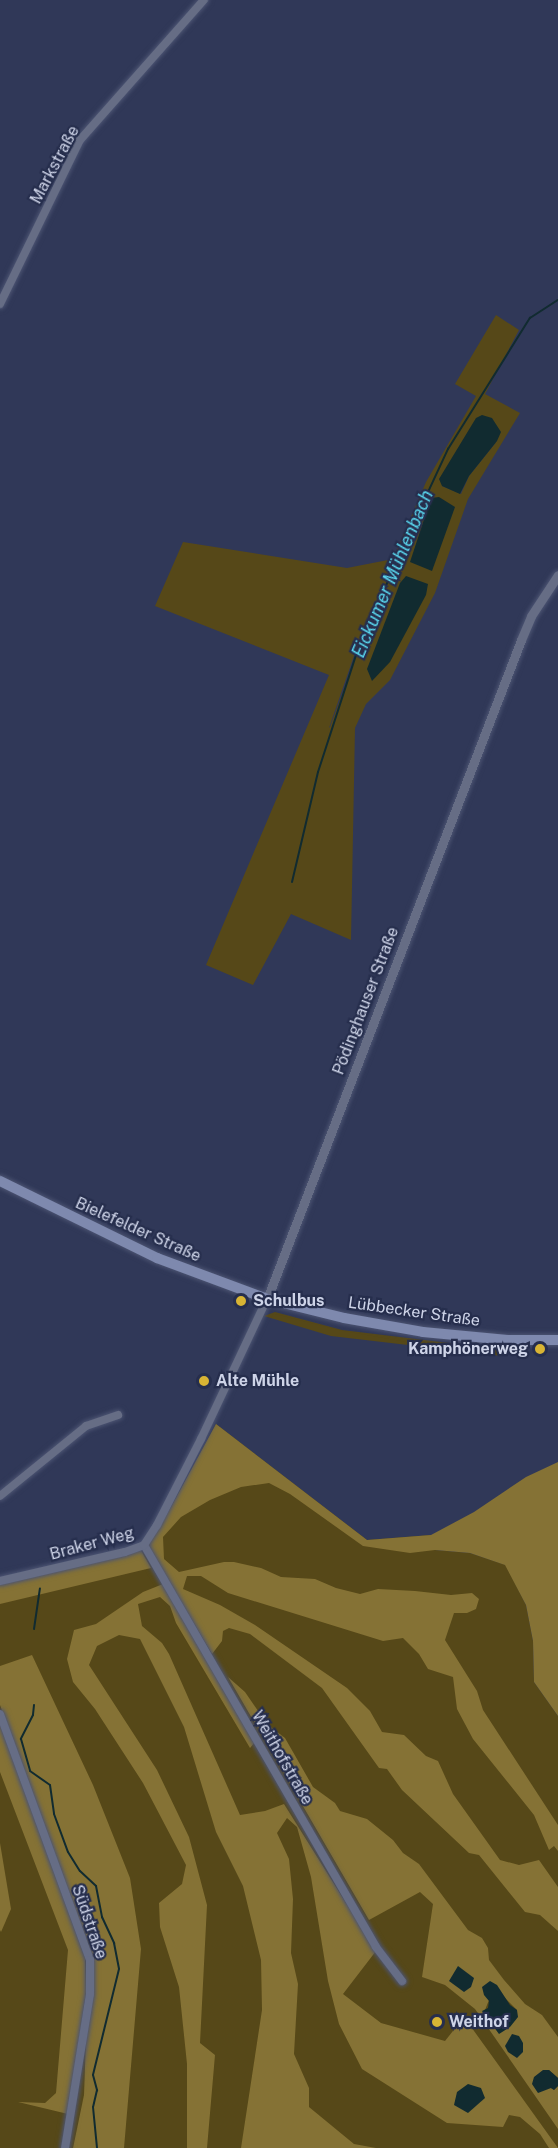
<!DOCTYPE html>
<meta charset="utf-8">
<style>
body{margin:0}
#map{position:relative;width:558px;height:2148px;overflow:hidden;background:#303858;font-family:"Public Sans",sans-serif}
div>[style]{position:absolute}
.green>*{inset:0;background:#564818}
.forest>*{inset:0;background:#857235}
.water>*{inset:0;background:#112b30}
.stream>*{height:2px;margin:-1px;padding:0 1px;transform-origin:1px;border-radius:1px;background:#112b30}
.roads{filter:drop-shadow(0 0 2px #4c5472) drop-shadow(0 0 2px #4c5472)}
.minor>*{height:8px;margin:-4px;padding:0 4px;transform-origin:4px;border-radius:4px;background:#666d85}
.tertiary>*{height:9px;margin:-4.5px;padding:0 4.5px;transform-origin:4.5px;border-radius:4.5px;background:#666d85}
.secondary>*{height:10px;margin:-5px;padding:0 5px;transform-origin:5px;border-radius:5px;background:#7e89ae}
.dots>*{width:16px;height:16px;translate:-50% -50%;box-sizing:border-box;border:3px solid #262e4d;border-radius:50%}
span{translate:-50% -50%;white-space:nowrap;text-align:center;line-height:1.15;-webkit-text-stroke:4.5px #262e4d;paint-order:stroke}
.street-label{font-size:16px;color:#ced4e8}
.poi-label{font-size:16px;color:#ced4e8;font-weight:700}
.left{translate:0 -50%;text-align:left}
.right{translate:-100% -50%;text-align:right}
.water-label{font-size:18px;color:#59d5ed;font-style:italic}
</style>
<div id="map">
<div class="green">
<div style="clip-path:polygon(evenodd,496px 315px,519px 330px,485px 394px,520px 413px,468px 499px,435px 593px,390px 680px,366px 704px,355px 728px,351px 940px,291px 914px,253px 985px,206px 965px,329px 675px,155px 606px,183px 542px,347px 568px,393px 559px,426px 482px,476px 396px,455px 384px,496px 315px,497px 441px,469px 476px,461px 494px,442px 486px,497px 441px,496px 315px,380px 592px,330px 727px,329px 728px,355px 653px,380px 592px)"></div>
<div style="clip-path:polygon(275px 1312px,342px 1330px,499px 1349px,502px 1356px,331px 1336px,264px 1316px)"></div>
<div style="clip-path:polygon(216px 1424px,367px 1540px,431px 1535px,435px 1550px,470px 1553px,506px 1565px,526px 1605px,533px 1641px,534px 1682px,558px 1716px,558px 2148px,0 2148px,0 1583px,126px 1555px,159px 1529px)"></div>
</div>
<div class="forest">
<div style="clip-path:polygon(216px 1424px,367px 1540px,431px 1535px,474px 1512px,526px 1477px,558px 1462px,558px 1716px,534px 1682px,533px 1641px,526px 1605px,505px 1565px,470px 1553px,435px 1550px,410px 1553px,363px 1546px,290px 1494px,269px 1483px,241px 1487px,210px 1500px,181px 1517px,163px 1537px,164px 1559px,179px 1572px,224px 1562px,234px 1562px,261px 1568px,281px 1577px,315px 1579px,336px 1588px,360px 1594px,378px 1589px,415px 1591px,451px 1595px,472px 1593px,479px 1599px,476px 1609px,467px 1613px,454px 1613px,445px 1640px,477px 1691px,483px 1710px,558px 1825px,558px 1851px,554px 1846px,549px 1850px,534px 1815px,473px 1739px,457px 1709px,453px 1677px,428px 1669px,419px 1654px,403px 1638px,383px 1641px,228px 1593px,201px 1576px,187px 1576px,183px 1589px,220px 1605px,255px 1625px,347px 1688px,370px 1711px,382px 1732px,404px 1735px,426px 1756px,438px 1761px,453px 1794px,500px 1860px,519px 1865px,539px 1860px,558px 1887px,558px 1931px,540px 1915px,525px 1912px,479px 1855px,469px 1853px,402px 1790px,387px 1769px,379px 1768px,322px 1688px,250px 1634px,229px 1628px,223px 1631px,222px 1641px,212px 1654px,146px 1542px,159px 1529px)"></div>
<div style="clip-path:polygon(139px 1547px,151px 1568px,0 1604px,0 1583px)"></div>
<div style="clip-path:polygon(163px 1584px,255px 1742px,250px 1748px,176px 1623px,170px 1606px,160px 1597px,138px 1604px,142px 1626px,162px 1643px,169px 1654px,240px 1815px,265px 1811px,284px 1804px,376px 1951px,343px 1994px,381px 2023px,445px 2041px,464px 2017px,558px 2148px,549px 2148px,540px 2134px,520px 2117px,509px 2115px,503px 2127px,447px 2123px,362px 2069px,339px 2024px,328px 1981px,311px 1877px,297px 1827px,287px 1818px,277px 1833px,289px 1859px,293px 1899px,291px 1953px,298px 1984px,294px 2054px,309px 2088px,309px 2107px,354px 2144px,376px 2148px,241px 2148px,262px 2010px,261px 1960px,243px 1886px,216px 1832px,184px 1727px,140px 1639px,119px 1635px,97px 1646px,89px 1665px,157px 1770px,189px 1837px,207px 1905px,200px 2043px,215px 2055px,207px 2148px,187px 2148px,187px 2064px,179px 1987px,160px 1927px,159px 1903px,182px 1884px,186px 1865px,143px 1783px,95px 1709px,73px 1682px,67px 1659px,74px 1630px,96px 1624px,143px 1592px)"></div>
<div style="clip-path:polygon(32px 1655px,93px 1785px,130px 1878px,141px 1949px,124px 2148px,73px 2148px,84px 2095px,86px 2037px,94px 1972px,93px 1959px,0 1705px,0 1666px)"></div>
<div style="clip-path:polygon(evenodd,228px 1677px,245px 1692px,267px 1724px,285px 1738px,313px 1787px,335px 1803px,340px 1811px,367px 1819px,393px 1840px,403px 1853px,419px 1864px,468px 1930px,482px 1938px,488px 1948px,489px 1960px,504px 1980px,525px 2004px,542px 2015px,558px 2037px,558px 2078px,549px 2070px,551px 2088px,554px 2090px,558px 2086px,558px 2129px,475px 2009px,445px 1985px,422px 1977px,433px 1904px,420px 1892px,369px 1920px,228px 1677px,505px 1998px,517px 2010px,494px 2029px,483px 2015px,489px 2000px,505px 1998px)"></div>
<div style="clip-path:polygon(0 1725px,85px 1958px,86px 1992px,68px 2114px,18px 2102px,45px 2103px,56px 2093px,68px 1950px,0 1772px)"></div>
<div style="clip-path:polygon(0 1843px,11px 1909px,1px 1932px,0 1930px)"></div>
</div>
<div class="water">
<div style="clip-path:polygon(482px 415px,492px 418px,501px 432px,497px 441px,469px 476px,460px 494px,442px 486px,439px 479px,476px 418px)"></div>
<div style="clip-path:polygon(439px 497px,455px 507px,432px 571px,410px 562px,431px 498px)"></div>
<div style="clip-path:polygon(406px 576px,428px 584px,426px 595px,390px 662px,372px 681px,367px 669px,400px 583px)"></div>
<div style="clip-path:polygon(458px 1966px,474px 1978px,471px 1987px,464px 1992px,449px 1981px)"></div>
<div style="clip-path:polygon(490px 1981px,497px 1985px,510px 2005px,517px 2010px,518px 2017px,510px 2027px,499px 2034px,482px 2011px,488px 2008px,489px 2001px,484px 1995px,482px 1987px)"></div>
<div style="clip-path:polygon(512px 2034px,519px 2036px,523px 2043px,523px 2052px,517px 2058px,508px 2052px,505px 2046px)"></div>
<div style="clip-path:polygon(543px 2070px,549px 2070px,558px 2078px,558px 2086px,554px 2090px,551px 2088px,538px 2093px,532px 2084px,534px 2077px)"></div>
<div style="clip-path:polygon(468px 2084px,481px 2088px,485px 2098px,468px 2113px,454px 2105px,457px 2092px)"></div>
</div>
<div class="stream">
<div style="left:292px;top:882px;width:113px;rotate:-76.7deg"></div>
<div style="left:318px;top:772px;width:126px;rotate:-72deg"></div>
<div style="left:357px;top:652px;width:130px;rotate:-66.4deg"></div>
<div style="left:409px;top:533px;width:93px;rotate:-65.1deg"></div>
<div style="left:448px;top:449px;width:155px;rotate:-58deg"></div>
<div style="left:530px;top:318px;width:33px;rotate:-33deg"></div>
<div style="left:34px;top:1629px;width:41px;rotate:-81.7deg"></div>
<div style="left:34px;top:1705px;width:10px;rotate:96deg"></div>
<div style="left:33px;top:1715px;width:27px;rotate:117deg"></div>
<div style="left:21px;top:1739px;width:33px;rotate:74deg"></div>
<div style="left:30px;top:1771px;width:24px;rotate:35deg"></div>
<div style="left:50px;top:1785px;width:29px;rotate:82deg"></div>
<div style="left:54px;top:1814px;width:40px;rotate:69.8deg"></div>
<div style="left:68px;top:1852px;width:22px;rotate:58deg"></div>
<div style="left:80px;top:1871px;width:22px;rotate:43deg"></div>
<div style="left:96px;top:1886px;width:32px;rotate:79deg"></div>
<div style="left:102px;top:1917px;width:29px;rotate:65deg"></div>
<div style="left:114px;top:1943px;width:26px;rotate:79deg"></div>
<div style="left:119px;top:1969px;width:109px;rotate:103.8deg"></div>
<div style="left:93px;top:2075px;width:16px;rotate:75deg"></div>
<div style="left:97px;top:2090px;width:17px;rotate:103deg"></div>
<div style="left:93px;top:2107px;width:41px;rotate:84.4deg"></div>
</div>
<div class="roads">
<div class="minor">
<div style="left:0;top:304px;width:182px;rotate:-64deg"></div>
<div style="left:80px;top:140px;width:187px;rotate:-48.5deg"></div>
<div style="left:0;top:1496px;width:111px;rotate:-39.1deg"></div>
<div style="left:86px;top:1426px;width:34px;rotate:-19deg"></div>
<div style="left:144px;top:1545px;width:464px;rotate:60deg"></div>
<div style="left:376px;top:1947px;width:43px;rotate:52.6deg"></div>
<div style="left:0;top:1581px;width:128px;rotate:-13.1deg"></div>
<div style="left:125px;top:1552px;width:20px;rotate:-20deg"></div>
<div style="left:144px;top:1545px;width:24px;rotate:-57deg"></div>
<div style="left:157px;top:1525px;width:97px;rotate:-62.9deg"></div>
<div style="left:201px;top:1439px;width:155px;rotate:-64.8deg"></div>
<div style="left:0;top:1714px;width:262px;rotate:69.9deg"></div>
<div style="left:90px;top:1960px;width:34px;rotate:90deg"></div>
<div style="left:90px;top:1994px;width:156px;rotate:99.2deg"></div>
</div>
<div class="tertiary">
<div style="left:267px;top:1299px;width:706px;rotate:-68.92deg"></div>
<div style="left:521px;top:640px;width:26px;rotate:-67deg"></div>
<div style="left:531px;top:616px;width:49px;rotate:-56.6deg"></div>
</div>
<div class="secondary">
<div style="left:0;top:1181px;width:175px;rotate:26.1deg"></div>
<div style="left:157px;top:1258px;width:117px;rotate:20.4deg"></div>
<div style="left:267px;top:1299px;width:79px;rotate:13.9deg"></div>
<div style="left:344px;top:1318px;width:80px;rotate:10deg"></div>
<div style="left:423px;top:1332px;width:85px;rotate:5.4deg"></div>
<div style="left:508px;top:1340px;width:50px"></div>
</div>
</div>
<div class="dots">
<div style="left:241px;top:1301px;background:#d8b434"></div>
<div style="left:540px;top:1349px;background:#d8b434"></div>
<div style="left:204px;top:1381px;background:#d8b434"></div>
<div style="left:437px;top:2022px;background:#d8b434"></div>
</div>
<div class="street-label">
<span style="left:55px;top:165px;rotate:-62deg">Markstraße</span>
<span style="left:366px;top:1001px;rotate:-69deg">Pödinghauser Straße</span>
<span style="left:138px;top:1230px;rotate:24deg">Bielefelder Straße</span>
<span style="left:414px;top:1312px;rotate:8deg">Lübbecker Straße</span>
<span style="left:92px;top:1544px;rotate:-15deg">Braker Weg</span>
<span style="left:282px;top:1758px;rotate:60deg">Weithofstraße</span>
<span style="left:89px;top:1922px;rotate:71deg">Südstraße</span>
</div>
<div class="poi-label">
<span class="left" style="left:253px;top:1301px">Schulbus</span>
<span class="right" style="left:528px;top:1349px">Kamphönerweg</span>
<span class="left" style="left:216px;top:1381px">Alte Mühle</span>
<span class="left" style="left:449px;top:2022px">Weithof</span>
</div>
<div class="water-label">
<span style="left:393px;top:574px;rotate:-67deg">Eickumer Mühlenbach</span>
</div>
</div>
